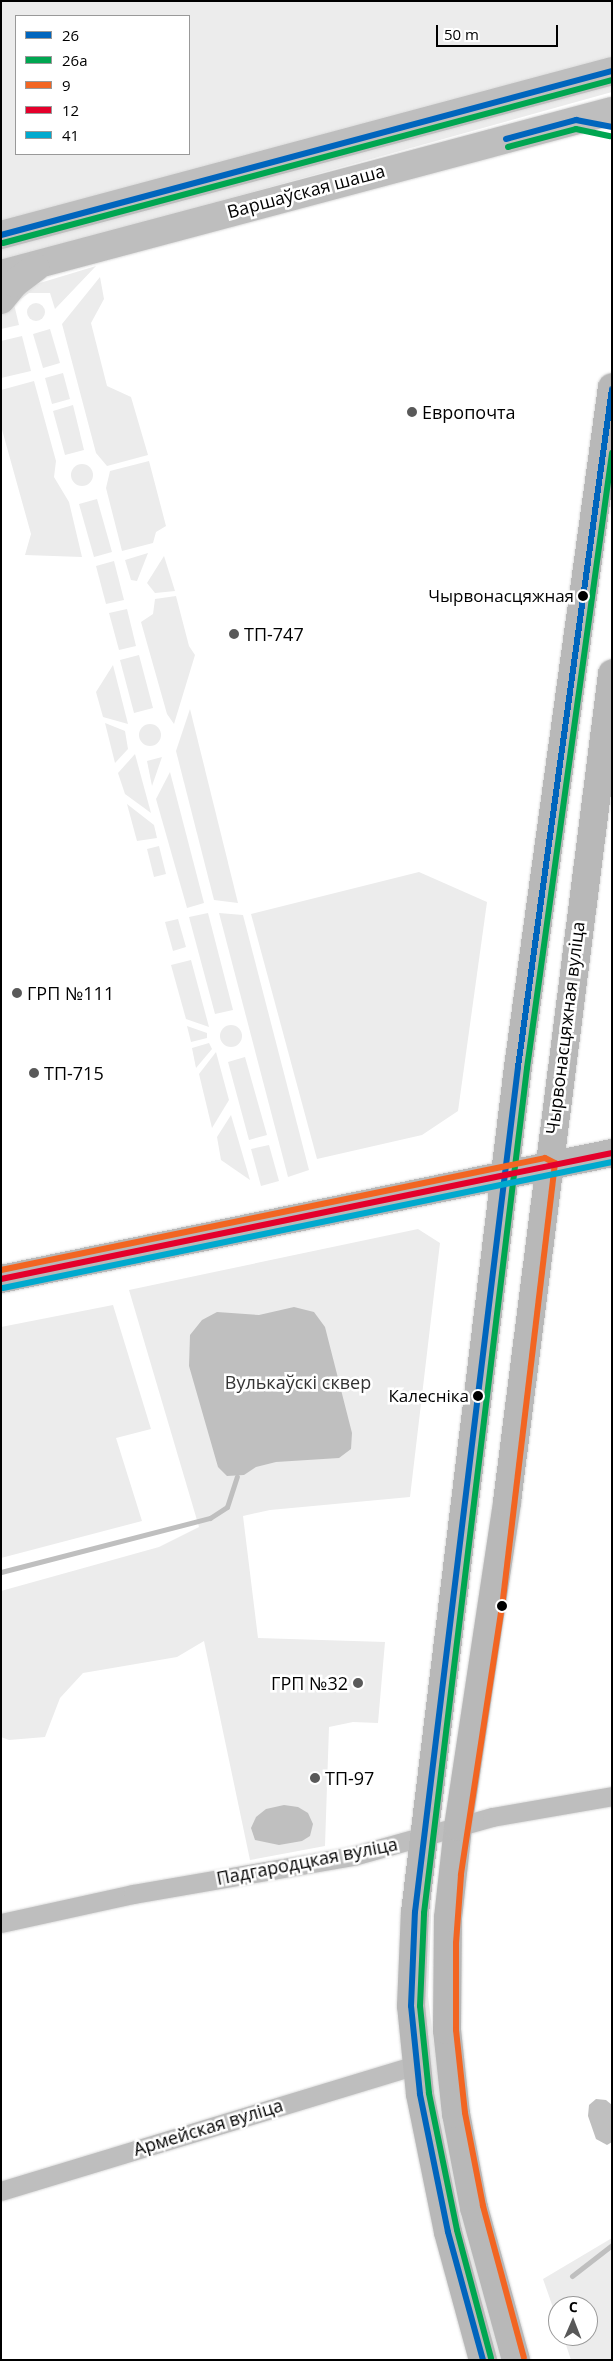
<!DOCTYPE html>
<meta charset="utf-8">
<style>
body{margin:0}
#map{position:relative;width:613px;height:2361px;overflow:hidden;background:#fff;font-family:"Open Sans",sans-serif}
div>[style]{position:absolute}
.green>*{inset:0;background:#ececec}
.round{border-radius:50%}
.water>*{inset:0;background:#bfbfbf}
.stream>*{height:5px;margin:-2.5px;padding:0 2.5px;transform-origin:2.5px;border-radius:2.5px;background:#bfbfbf}
.roads{filter:drop-shadow(0 0 1px #dbdbdb) drop-shadow(0 0 1px #dbdbdb)}
.street>*{height:19px;margin:-9.5px;padding:0 9.5px;transform-origin:9.5px;border-radius:9.5px;background:#bebebe}
.secondary>*{height:28px;margin:-14px;padding:0 14px;transform-origin:14px;border-radius:14px;background:#b8b8b8}
.highway>*{height:28px;margin:-14px;padding:0 14px;transform-origin:14px;border-radius:14px;background:#bebebe}
.bus-1>*{height:6px;margin:-3px;padding:0 3px;transform-origin:3px;border-radius:3px;background:#0065bd}
.bus-2>*{height:6px;margin:-3px;padding:0 3px;transform-origin:3px;border-radius:3px;background:#00a651}
.bus-3>*{height:6px;margin:-3px;padding:0 3px;transform-origin:3px;border-radius:3px;background:#f26522}
.bus-4>*{height:6px;margin:-3px;padding:0 3px;transform-origin:3px;border-radius:3px;background:#e4002b}
.bus-5>*{height:6px;margin:-3px;padding:0 3px;transform-origin:3px;border-radius:3px;background:#00a9ce}
.dots>*{width:14px;height:14px;translate:-50% -50%;box-sizing:border-box;border:2px solid #fff;border-radius:50%}
span{translate:-50% -50%;white-space:nowrap;text-align:center;line-height:1.15;-webkit-text-stroke:5px #fff;paint-order:stroke}
.bus-label{font-size:17px;color:#000}
.right{translate:-100% -50%;text-align:right}
.street-label{font-size:18px;color:#000}
.poi-label{font-size:18px;color:#000}
.left{translate:0 -50%;text-align:left}
.park-label{font-size:18px;color:#333}
.frame{position:absolute;inset:0;border:2px solid #000;pointer-events:none}
.legend{position:absolute;left:15px;top:15px;width:175px;height:140px;box-sizing:border-box;background:#fff;border:1px solid #999;margin:0;padding:6px 9px;list-style:none;font-size:15px;color:#000}
.legend li{display:flex;align-items:center;gap:10px;height:25px}
.legend b{width:25px;border:1px solid #999}
.north{position:absolute;left:548px;top:2296px;width:50px;height:50px;box-sizing:border-box;background:#fff;border:1px solid #999;border-radius:50%;rotate:1deg;font-size:14px;font-weight:700;line-height:20px;text-align:center;color:#000}
.north::after{content:'';display:block;margin:auto;width:18px;height:22px;background:#595959;clip-path:polygon(50% 0,100% 100%,50% 72%,0 100%)}
.scale{position:absolute;left:436px;top:25px;width:122px;height:22px;box-sizing:border-box;border:2px solid #000;border-top:0;padding-left:6px;font-size:15px;line-height:18px;white-space:nowrap;color:#000;-webkit-text-stroke:4px #fff;paint-order:stroke}
</style>
<div id="map">
<div class="green">
<div style="clip-path:polygon(evenodd,1px 1px,612px 1px,612px 57px,1px 226px,1px 1px,16px 16px,189px 16px,189px 154px,16px 154px,16px 16px)"></div>
<div style="clip-path:polygon(612px 82px,612px 92px,1px 262px,1px 248px)"></div>
<div style="clip-path:polygon(96px 266px,55px 309px,50px 293px,29px 293px,14px 304px,19px 325px,1px 329px,1px 311px,20px 289px)"></div>
<div style="clip-path:polygon(100px 277px,104px 299px,91px 323px,107px 386px,131px 397px,148px 455px,107px 466px,96px 453px,62px 324px)"></div>
<div class="round" style="left:27px;top:303px;width:18px;height:18px"></div>
<div style="clip-path:polygon(50px 329px,60px 363px,43px 368px,33px 334px)"></div>
<div style="clip-path:polygon(22px 336px,31px 371px,1px 378px,1px 341px)"></div>
<div style="clip-path:polygon(63px 373px,70px 399px,52px 404px,45px 378px)"></div>
<div style="clip-path:polygon(34px 381px,56px 461px,54px 477px,69px 502px,82px 557px,25px 555px,31px 534px,1px 426px,1px 390px)"></div>
<div style="clip-path:polygon(73px 405px,84px 450px,65px 455px,53px 411px)"></div>
<div style="clip-path:polygon(149px 461px,166px 526px,156px 532px,153px 543px,122px 551px,106px 488px,110px 471px)"></div>
<div class="round" style="left:71px;top:464px;width:22px;height:22px"></div>
<div style="clip-path:polygon(97px 499px,112px 552px,94px 557px,79px 504px)"></div>
<div style="clip-path:polygon(148px 553px,137px 581px,131px 580px,125px 560px)"></div>
<div style="clip-path:polygon(164px 556px,175px 591px,155px 593px,147px 583px)"></div>
<div style="clip-path:polygon(114px 561px,124px 600px,106px 604px,96px 566px)"></div>
<div style="clip-path:polygon(176px 596px,189px 646px,195px 655px,174px 724px,167px 714px,141px 622px,153px 614px,155px 599px)"></div>
<div style="clip-path:polygon(127px 609px,136px 646px,119px 650px,109px 613px)"></div>
<div style="clip-path:polygon(139px 655px,153px 708px,134px 713px,120px 660px)"></div>
<div style="clip-path:polygon(113px 665px,128px 724px,103px 717px,96px 692px)"></div>
<div style="clip-path:polygon(190px 709px,238px 903px,214px 900px,176px 751px)"></div>
<div style="clip-path:polygon(105px 723px,125px 731px,128px 749px,115px 763px)"></div>
<div class="round" style="left:139px;top:724px;width:22px;height:22px"></div>
<div style="clip-path:polygon(135px 754px,151px 813px,125px 794px,118px 773px)"></div>
<div style="clip-path:polygon(162px 757px,152px 786px,147px 761px)"></div>
<div style="clip-path:polygon(170px 772px,204px 903px,187px 908px,156px 799px)"></div>
<div style="clip-path:polygon(127px 804px,154px 825px,157px 838px,137px 841px)"></div>
<div style="clip-path:polygon(159px 846px,166px 874px,154px 877px,147px 849px)"></div>
<div style="clip-path:polygon(419px 872px,487px 902px,458px 1111px,422px 1135px,317px 1159px,251px 914px)"></div>
<div style="clip-path:polygon(208px 913px,233px 1010px,215px 1014px,189px 917px)"></div>
<div style="clip-path:polygon(219px 913px,243px 915px,309px 1170px,288px 1177px)"></div>
<div style="clip-path:polygon(178px 919px,186px 947px,173px 951px,165px 922px)"></div>
<div style="clip-path:polygon(191px 960px,209px 1027px,186px 1019px,171px 965px)"></div>
<div class="round" style="left:220px;top:1025px;width:22px;height:22px"></div>
<div style="clip-path:polygon(187px 1026px,207px 1033px,207px 1038px,191px 1042px)"></div>
<div style="clip-path:polygon(209px 1043px,212px 1049px,196px 1068px,192px 1048px)"></div>
<div style="clip-path:polygon(216px 1052px,229px 1100px,212px 1128px,199px 1074px)"></div>
<div style="clip-path:polygon(245px 1057px,267px 1135px,249px 1140px,228px 1062px)"></div>
<div style="clip-path:polygon(231px 1115px,250px 1180px,221px 1160px,217px 1137px)"></div>
<div style="clip-path:polygon(269px 1145px,279px 1181px,261px 1186px,251px 1149px)"></div>
<div style="clip-path:polygon(418px 1229px,440px 1243px,410px 1497px,270px 1510px,243px 1516px,258px 1638px,385px 1642px,378px 1723px,353px 1722px,329px 1727px,325px 1846px,250px 1860px,204px 1641px,177px 1657px,83px 1673px,60px 1698px,45px 1737px,9px 1740px,1px 1737px,1px 1591px,159px 1547px,199px 1527px,129px 1290px)"></div>
<div style="clip-path:polygon(113px 1305px,151px 1429px,116px 1438px,142px 1521px,1px 1558px,1px 1327px)"></div>
<div style="clip-path:polygon(432px 1892px,428px 1996px,434px 2045px,463px 2204px,507px 2360px,497px 2360px,461px 2239px,428px 2060px,424px 1995px,428px 1893px)"></div>
<div style="clip-path:polygon(612px 2238px,612px 2360px,571px 2360px,563px 2336px,588px 2336px,588px 2306px,558px 2306px,558px 2322px,543px 2279px)"></div>
</div>
<div class="water">
<div style="clip-path:polygon(294px 1307px,314px 1312px,325px 1327px,352px 1433px,351px 1449px,339px 1458px,276px 1462px,256px 1467px,244px 1475px,227px 1476px,218px 1467px,189px 1366px,190px 1335px,202px 1320px,217px 1312px,259px 1315px)"></div>
<div style="clip-path:polygon(284px 1805px,298px 1807px,308px 1813px,313px 1824px,310px 1836px,302px 1841px,279px 1845px,255px 1840px,251px 1828px,256px 1817px,266px 1809px)"></div>
<div style="clip-path:polygon(596px 2099px,606px 2100px,612px 2105px,612px 2142px,607px 2145px,596px 2139px,588px 2116px,589px 2105px)"></div>
</div>
<div class="stream">
<div style="left:1px;top:1572px;width:216px;rotate:-14.5deg"></div>
<div style="left:210px;top:1518px;width:20px;rotate:-33deg"></div>
<div style="left:227px;top:1507px;width:32px;rotate:-72deg"></div>
<div style="left:572px;top:2276px;width:51px;rotate:-37.8deg"></div>
</div>
<div class="roads">
<div class="street">
<div style="left:1px;top:1923px;width:135px;rotate:-12.4deg"></div>
<div style="left:133px;top:1894px;width:223px;rotate:-9.8deg"></div>
<div style="left:353px;top:1856px;width:144px;rotate:-15.7deg"></div>
<div style="left:492px;top:1817px;width:122px;rotate:-9.9deg"></div>
<div style="left:1px;top:2191px;width:434px;rotate:-16.9deg"></div>
</div>
<div class="secondary">
<div style="left:1px;top:1279px;width:624px;rotate:-11.65deg"></div>
<div style="left:483px;top:2360px;width:133px;rotate:-105.3deg"></div>
<div style="left:448px;top:2232px;width:141px;rotate:-101.5deg"></div>
<div style="left:420px;top:2094px;width:88px;rotate:-95.8deg"></div>
<div style="left:411px;top:2006px;width:94px;rotate:-87.6deg"></div>
<div style="left:415px;top:1912px;width:851px;rotate:-83.05deg"></div>
<div style="left:518px;top:1067px;width:686px;rotate:-82.13deg"></div>
<div style="left:516px;top:2360px;width:158px;rotate:-105.4deg"></div>
<div style="left:474px;top:2208px;width:96px;rotate:-100.8deg"></div>
<div style="left:456px;top:2114px;width:84px;rotate:-96.1deg"></div>
<div style="left:447px;top:2030px;width:112px;rotate:-89.5deg"></div>
<div style="left:448px;top:1918px;width:92px;rotate:-83.7deg"></div>
<div style="left:458px;top:1827px;width:329px;rotate:-81.4deg"></div>
<div style="left:507px;top:1502px;width:835px;rotate:-82.77deg"></div>
</div>
<div class="highway">
<div style="left:1px;top:235px;width:633px;rotate:-15.02deg"></div>
<div style="left:1px;top:274px;width:632px;rotate:-14.94deg"></div>
<div style="left:1px;top:300px;width:22px;rotate:-51deg"></div>
<div style="left:15px;top:283px;width:26px;rotate:-37deg"></div>
</div>
</div>
<div class="bus-1">
<div style="left:506px;top:139px;width:73px;rotate:-15.2deg"></div>
<div style="left:576px;top:120px;width:37px;rotate:11deg"></div>
<div style="left:1px;top:235px;width:633px;rotate:-15.02deg"></div>
<div style="left:483px;top:2360px;width:133px;rotate:-105.3deg"></div>
<div style="left:448px;top:2232px;width:141px;rotate:-101.5deg"></div>
<div style="left:420px;top:2094px;width:88px;rotate:-95.8deg"></div>
<div style="left:411px;top:2006px;width:94px;rotate:-87.6deg"></div>
<div style="left:415px;top:1912px;width:851px;rotate:-83.05deg"></div>
<div style="left:518px;top:1067px;width:684px;rotate:-82.11deg"></div>
</div>
<div class="bus-2">
<div style="left:508px;top:147px;width:70px;rotate:-14.8deg"></div>
<div style="left:576px;top:129px;width:35px;rotate:12deg"></div>
<div style="left:3px;top:243px;width:630px;rotate:-14.98deg"></div>
<div style="left:491px;top:2358px;width:132px;rotate:-104.9deg"></div>
<div style="left:457px;top:2230px;width:140px;rotate:-101.6deg"></div>
<div style="left:429px;top:2093px;width:87px;rotate:-95.9deg"></div>
<div style="left:420px;top:2006px;width:93px;rotate:-87.5deg"></div>
<div style="left:424px;top:1913px;width:851px;rotate:-83.05deg"></div>
<div style="left:527px;top:1068px;width:621px;rotate:-82.13deg"></div>
</div>
<div class="bus-3">
<div style="left:1px;top:1270px;width:555px;rotate:-11.63deg"></div>
<div style="left:545px;top:1158px;width:11px;rotate:27deg"></div>
<div style="left:555px;top:1163px;width:446px;rotate:96.8deg"></div>
<div style="left:502px;top:1606px;width:272px;rotate:98.7deg"></div>
<div style="left:461px;top:1875px;width:68px;rotate:94.2deg"></div>
<div style="left:456px;top:1943px;width:87px;rotate:90deg"></div>
<div style="left:456px;top:2030px;width:83px;rotate:83.8deg"></div>
<div style="left:465px;top:2113px;width:95px;rotate:79deg"></div>
<div style="left:483px;top:2206px;width:157px;rotate:74.9deg"></div>
</div>
<div class="bus-4">
<div style="left:1px;top:1279px;width:624px;rotate:-11.65deg"></div>
</div>
<div class="bus-5">
<div style="left:3px;top:1288px;width:622px;rotate:-11.69deg"></div>
</div>
<div class="dots">
<div style="left:412px;top:412px;background:#595959"></div>
<div style="left:583px;top:596px;background:#000"></div>
<div style="left:234px;top:634px;background:#595959"></div>
<div style="left:17px;top:993px;background:#595959"></div>
<div style="left:34px;top:1073px;background:#595959"></div>
<div style="left:478px;top:1396px;background:#000"></div>
<div style="left:502px;top:1606px;background:#000"></div>
<div style="left:358px;top:1683px;background:#595959"></div>
<div style="left:315px;top:1778px;background:#595959"></div>
</div>
<div class="bus-label">
<span class="right" style="left:574px;top:596px">Чырвонасцяжная</span>
<span class="right" style="left:469px;top:1396px">Калесніка</span>
</div>
<div class="street-label">
<span style="left:306px;top:191px;rotate:-15deg">Варшаўская шаша</span>
<span style="left:565px;top:1028px;rotate:-83deg">Чырвонасцяжная вуліца</span>
<span style="left:307px;top:1861px;rotate:-11deg">Падгародцкая вуліца</span>
<span style="left:208px;top:2127px;rotate:-17deg">Армейская вуліца</span>
</div>
<div class="poi-label">
<span class="left" style="left:422px;top:412px">Европочта</span>
<span class="left" style="left:244px;top:634px">ТП-747</span>
<span class="left" style="left:27px;top:993px">ГРП №111</span>
<span class="left" style="left:44px;top:1073px">ТП-715</span>
<span class="right" style="left:348px;top:1683px">ГРП №32</span>
<span class="left" style="left:325px;top:1778px">ТП-97</span>
</div>
<div class="park-label">
<span style="left:298px;top:1382px">Вулькаўскі сквер</span>
</div>
<div class="frame"></div>
<ul class="legend">
<li><b style="height:6px;background:#0065bd"></b>26</li>
<li><b style="height:6px;background:#00a651"></b>26а</li>
<li><b style="height:6px;background:#f26522"></b>9</li>
<li><b style="height:6px;background:#e4002b"></b>12</li>
<li><b style="height:6px;background:#00a9ce"></b>41</li>
</ul>
<div class="north">С</div>
<div class="scale">50 m</div>
</div>
